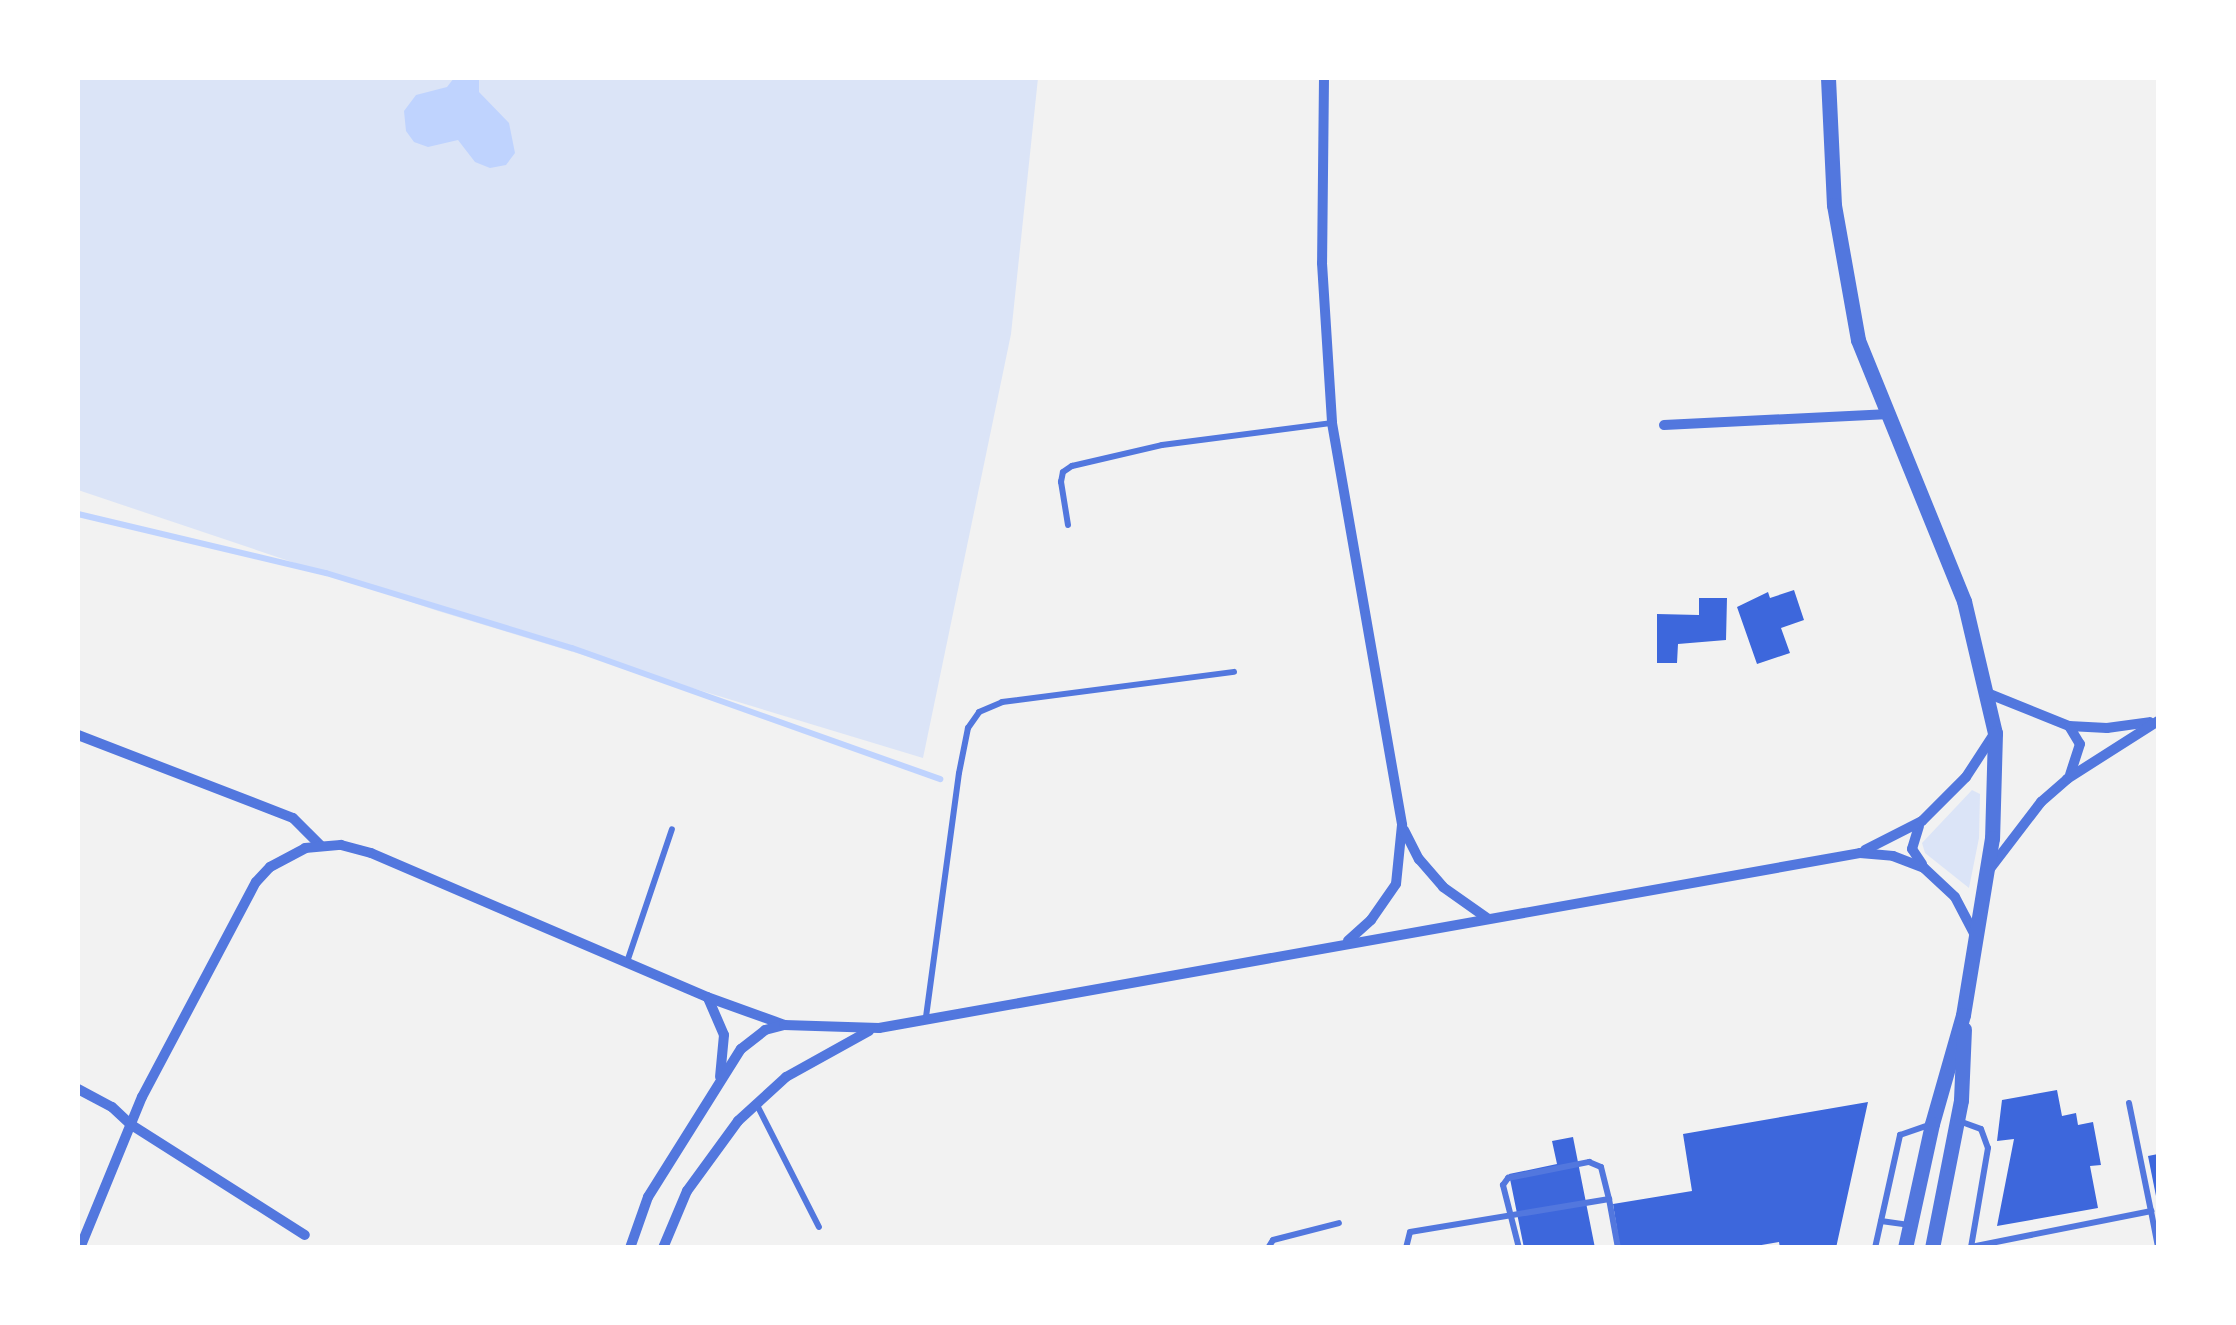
<!DOCTYPE html>
<style>
body{margin:0}
#map{position:relative;width:2236px;height:1325px;overflow:hidden;background:#f2f2f2;font-family:"PT Sans Narrow",sans-serif}
div>[style]{position:absolute}
.green>*{inset:0;background:#dbe4f7}
.water>*{inset:0;background:#bfd3fe}
.stream>*{height:6px;margin:-3px;padding:0 3px;transform-origin:3px;border-radius:3px;background:#bfd3fe}
.building>*{inset:0;background:#3d67dc}
.service>*{height:6px;margin:-3px;padding:0 3px;transform-origin:3px;border-radius:3px;background:#5277de}
.minor>*{height:10px;margin:-5px;padding:0 5px;transform-origin:5px;border-radius:5px;background:#5277de}
.tertiary>*{height:15px;margin:-7.5px;padding:0 7.5px;transform-origin:7.5px;border-radius:7.5px;background:#5277de}
span{translate:-50% -50%;white-space:nowrap;text-align:center;line-height:1.15;-webkit-text-stroke:8px #fff;paint-order:stroke}
.frame{position:absolute;inset:0;border:80px solid #fff;pointer-events:none}
</style>
<div id="map">
<div class="green">
<div style="clip-path:polygon(78px 78px,1038px 78px,1011px 334px,923px 758px,438px 611px,78px 490px)"></div>
<div style="clip-path:polygon(1972px 790px,1980px 794px,1979px 838px,1969px 888px,1925px 853px,1922px 843px)"></div>
</div>
<div class="water">
<div style="clip-path:polygon(454px 78px,479px 78px,479px 92px,509px 123px,515px 153px,506px 165px,490px 168px,475px 162px,458px 140px,428px 147px,414px 142px,406px 131px,404px 111px,416px 95px,447px 87px)"></div>
</div>
<div class="stream">
<div style="left:78px;top:514px;width:255px;rotate:13.4deg"></div>
<div style="left:326px;top:573px;width:257px;rotate:17deg"></div>
<div style="left:572px;top:648px;width:391px;rotate:19.6deg"></div>
</div>
<div class="building">
<div style="clip-path:polygon(1794px 590px,1804px 620px,1781px 628px,1790px 653px,1757px 664px,1737px 607px,1768px 592px,1770px 598px)"></div>
<div style="clip-path:polygon(1699px 598px,1727px 598px,1726px 640px,1678px 644px,1677px 663px,1657px 663px,1657px 614px,1699px 615px)"></div>
<div style="clip-path:polygon(2057px 1090px,2062px 1116px,2076px 1113px,2078px 1125px,2093px 1122px,2101px 1165px,2090px 1166px,2098px 1208px,1997px 1226px,2014px 1139px,1997px 1141px,2002px 1100px)"></div>
<div style="clip-path:polygon(1868px 1102px,1836px 1248px,1780px 1248px,1779px 1242px,1744px 1248px,1620px 1248px,1613px 1204px,1692px 1191px,1683px 1134px)"></div>
<div style="clip-path:polygon(1573px 1137px,1595px 1248px,1524px 1248px,1509px 1174px,1557px 1164px,1552px 1141px)"></div>
<div style="clip-path:polygon(2158px 1154px,2158px 1201px,2157px 1201px,2148px 1156px)"></div>
</div>
<div class="service">
<div style="left:1068px;top:525px;width:44px;rotate:-99.2deg"></div>
<div style="left:1061px;top:482px;width:10px;rotate:-79deg"></div>
<div style="left:1063px;top:472px;width:11px;rotate:-34deg"></div>
<div style="left:1072px;top:466px;width:92px;rotate:-13.1deg"></div>
<div style="left:1162px;top:445px;width:170px;rotate:-7.4deg"></div>
<div style="left:627px;top:962px;width:140px;rotate:-71.3deg"></div>
<div style="left:926px;top:1017px;width:246px;rotate:-82.3deg"></div>
<div style="left:959px;top:773px;width:46px;rotate:-78.7deg"></div>
<div style="left:968px;top:728px;width:19px;rotate:-55deg"></div>
<div style="left:979px;top:712px;width:25px;rotate:-23deg"></div>
<div style="left:1002px;top:702px;width:234px;rotate:-7.4deg"></div>
<div style="left:756px;top:1103px;width:139px;rotate:63.1deg"></div>
<div style="left:2129px;top:1103px;width:110px;rotate:78.5deg"></div>
<div style="left:1959px;top:1121px;width:23px;rotate:20deg"></div>
<div style="left:1981px;top:1129px;width:20px;rotate:70deg"></div>
<div style="left:1988px;top:1148px;width:100px;rotate:99.7deg"></div>
<div style="left:1971px;top:1247px;width:184px;rotate:-11.3deg"></div>
<div style="left:2151px;top:1211px;width:38px;rotate:79deg"></div>
<div style="left:1881px;top:1221px;width:28px;rotate:8deg"></div>
<div style="left:1268px;top:1248px;width:9px;rotate:-58deg"></div>
<div style="left:1273px;top:1240px;width:68px;rotate:-14.4deg"></div>
<div style="left:1406px;top:1248px;width:16px;rotate:-76deg"></div>
<div style="left:1410px;top:1232px;width:202px;rotate:-9.4deg"></div>
<div style="left:1609px;top:1199px;width:50px;rotate:79.6deg"></div>
<div style="left:1519px;top:1248px;width:65px;rotate:-104.3deg"></div>
<div style="left:1503px;top:1185px;width:9px;rotate:-54deg"></div>
<div style="left:1508px;top:1178px;width:83px;rotate:-11.2deg"></div>
<div style="left:1589px;top:1162px;width:13px;rotate:23deg"></div>
<div style="left:1601px;top:1167px;width:33px;rotate:76deg"></div>
<div style="left:1875px;top:1248px;width:116px;rotate:-77.5deg"></div>
<div style="left:1900px;top:1135px;width:34px;rotate:-19deg"></div>
</div>
<div class="minor">
<div style="left:1324px;top:78px;width:185px;rotate:90.6deg"></div>
<div style="left:1322px;top:263px;width:160px;rotate:86.4deg"></div>
<div style="left:1332px;top:423px;width:408px;rotate:80.1deg"></div>
<div style="left:1402px;top:825px;width:59px;rotate:95.8deg"></div>
<div style="left:1396px;top:884px;width:44px;rotate:124.8deg"></div>
<div style="left:1371px;top:920px;width:31px;rotate:138deg"></div>
<div style="left:1664px;top:425px;width:221px;rotate:-2.8deg"></div>
<div style="left:1987px;top:693px;width:88px;rotate:21.9deg"></div>
<div style="left:2069px;top:726px;width:38px;rotate:3deg"></div>
<div style="left:2107px;top:728px;width:43px;rotate:-7.9deg"></div>
<div style="left:2069px;top:726px;width:21px;rotate:59deg"></div>
<div style="left:2080px;top:744px;width:32px;rotate:108deg"></div>
<div style="left:78px;top:735px;width:230px;rotate:21.1deg"></div>
<div style="left:293px;top:818px;width:38px;rotate:45deg"></div>
<div style="left:1919px;top:826px;width:24px;rotate:107deg"></div>
<div style="left:1912px;top:849px;width:18px;rotate:56deg"></div>
<div style="left:1404px;top:830px;width:33px;rotate:63deg"></div>
<div style="left:1419px;top:859px;width:37px;rotate:49deg"></div>
<div style="left:1443px;top:887px;width:54px;rotate:35.2deg"></div>
<div style="left:1865px;top:850px;width:64px;rotate:-27deg"></div>
<div style="left:1922px;top:821px;width:62px;rotate:-45deg"></div>
<div style="left:1966px;top:777px;width:51px;rotate:-56.9deg"></div>
<div style="left:1989px;top:870px;width:86px;rotate:-52.6deg"></div>
<div style="left:2041px;top:802px;width:35px;rotate:-41deg"></div>
<div style="left:2067px;top:779px;width:108px;rotate:-32.5deg"></div>
<div style="left:708px;top:998px;width:40px;rotate:66.6deg"></div>
<div style="left:724px;top:1035px;width:42px;rotate:95.4deg"></div>
<div style="left:78px;top:1089px;width:38px;rotate:28deg"></div>
<div style="left:112px;top:1107px;width:25px;rotate:43deg"></div>
<div style="left:130px;top:1124px;width:207px;rotate:32.4deg"></div>
<div style="left:80px;top:1248px;width:163px;rotate:-67.7deg"></div>
<div style="left:142px;top:1097px;width:243px;rotate:-62.1deg"></div>
<div style="left:256px;top:882px;width:21px;rotate:-47deg"></div>
<div style="left:270px;top:867px;width:40px;rotate:-28deg"></div>
<div style="left:305px;top:848px;width:36px;rotate:-5deg"></div>
<div style="left:341px;top:845px;width:31px;rotate:15deg"></div>
<div style="left:371px;top:853px;width:366px;rotate:23.2deg"></div>
<div style="left:707px;top:997px;width:80px;rotate:19.8deg"></div>
<div style="left:630px;top:1248px;width:54px;rotate:-70.6deg"></div>
<div style="left:648px;top:1197px;width:175px;rotate:-57.9deg"></div>
<div style="left:741px;top:1049px;width:31px;rotate:-38deg"></div>
<div style="left:765px;top:1030px;width:20px;rotate:-15deg"></div>
<div style="left:784px;top:1025px;width:95px;rotate:1.8deg"></div>
<div style="left:879px;top:1028px;width:996px;rotate:-10.11deg"></div>
<div style="left:1860px;top:853px;width:33px;rotate:5deg"></div>
<div style="left:1893px;top:856px;width:33px;rotate:21deg"></div>
<div style="left:1924px;top:868px;width:42px;rotate:43.1deg"></div>
<div style="left:1955px;top:897px;width:45px;rotate:62.3deg"></div>
<div style="left:663px;top:1248px;width:62px;rotate:-67.2deg"></div>
<div style="left:687px;top:1191px;width:87px;rotate:-53.9deg"></div>
<div style="left:738px;top:1121px;width:65px;rotate:-42.5deg"></div>
<div style="left:786px;top:1077px;width:95px;rotate:-29deg"></div>
</div>
<div class="tertiary">
<div style="left:1828px;top:78px;width:127px;rotate:87.3deg"></div>
<div style="left:1834px;top:205px;width:137px;rotate:79.9deg"></div>
<div style="left:1858px;top:340px;width:282px;rotate:67.9deg"></div>
<div style="left:1964px;top:601px;width:136px;rotate:76.8deg"></div>
<div style="left:1995px;top:733px;width:105px;rotate:91.6deg"></div>
<div style="left:1992px;top:838px;width:179px;rotate:99.3deg"></div>
<div style="left:1963px;top:1015px;width:113px;rotate:105.9deg"></div>
<div style="left:1932px;top:1124px;width:127px;rotate:102.3deg"></div>
<div style="left:1932px;top:1248px;width:151px;rotate:-78.9deg"></div>
<div style="left:1961px;top:1100px;width:71px;rotate:-87.6deg"></div>
</div>
<div class="frame"></div>
</div>
